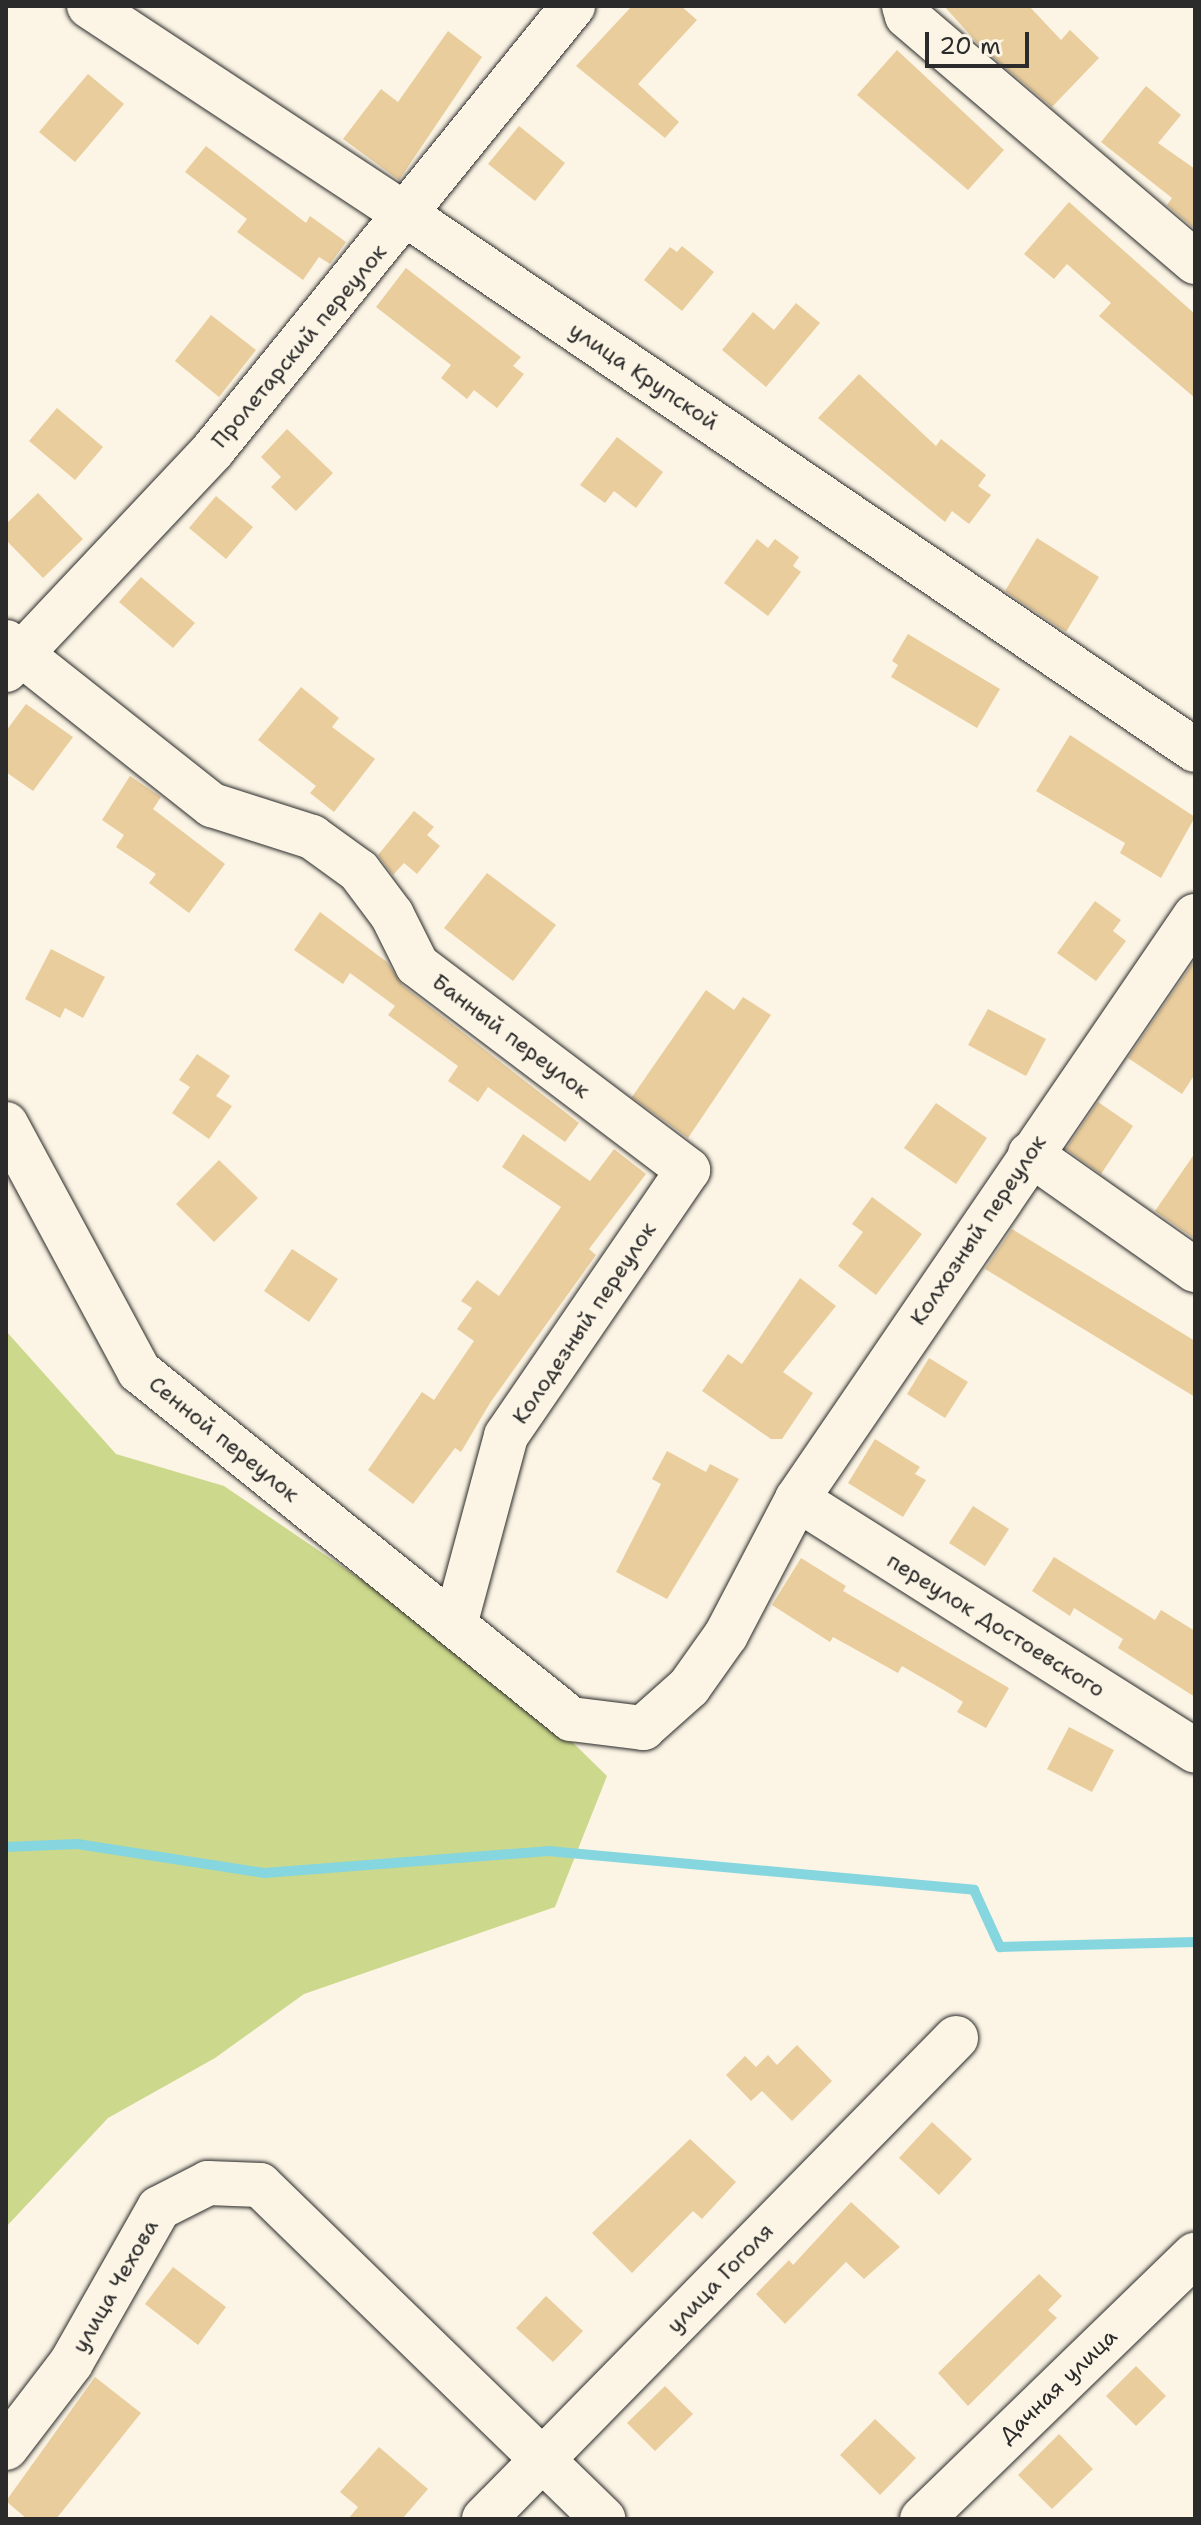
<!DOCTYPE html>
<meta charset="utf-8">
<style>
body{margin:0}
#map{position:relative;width:1201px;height:2525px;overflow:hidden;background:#fcf5e5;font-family:"Shantell Sans",sans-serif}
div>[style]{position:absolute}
.green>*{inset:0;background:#ccd88b}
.stream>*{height:10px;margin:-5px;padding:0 5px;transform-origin:5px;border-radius:5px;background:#85d6df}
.building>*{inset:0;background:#e9cd9d}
.roads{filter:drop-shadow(0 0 2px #2b2b2b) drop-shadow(0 0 2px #2b2b2b)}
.minor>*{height:44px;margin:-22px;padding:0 22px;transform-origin:22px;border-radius:22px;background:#fcf5e5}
span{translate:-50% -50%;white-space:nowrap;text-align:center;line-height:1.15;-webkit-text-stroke:8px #fcf5e5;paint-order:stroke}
.street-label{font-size:22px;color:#2b2b2b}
.frame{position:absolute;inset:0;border:8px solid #2b2b2b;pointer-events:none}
.scale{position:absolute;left:925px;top:32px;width:104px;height:36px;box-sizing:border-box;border:4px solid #2b2b2b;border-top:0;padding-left:10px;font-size:24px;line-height:28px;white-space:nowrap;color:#2b2b2b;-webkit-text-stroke:6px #fcf5e5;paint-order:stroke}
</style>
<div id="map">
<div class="green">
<div style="clip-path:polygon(6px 1331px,116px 1454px,224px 1486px,359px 1578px,476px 1648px,607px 1776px,555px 1907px,304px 1994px,215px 2058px,108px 2118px,6px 2227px)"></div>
</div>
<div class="stream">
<div style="left:6px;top:1847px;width:71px;rotate:-2.4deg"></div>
<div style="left:77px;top:1844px;width:189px;rotate:8.8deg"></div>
<div style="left:264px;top:1873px;width:285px;rotate:-4.4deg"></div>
<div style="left:548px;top:1851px;width:428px;rotate:5.2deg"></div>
<div style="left:974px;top:1890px;width:63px;rotate:65.5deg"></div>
<div style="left:1000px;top:1947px;width:195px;rotate:-1.5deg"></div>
</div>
<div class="building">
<div style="clip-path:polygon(632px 6px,681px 6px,697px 20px,638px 84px,679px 122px,665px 138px,576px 66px)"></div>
<div style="clip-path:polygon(944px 6px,1029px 6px,1061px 40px,1070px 30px,1099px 58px,1052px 107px,980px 46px)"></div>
<div style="clip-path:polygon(448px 31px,482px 57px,399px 180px,343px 139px,381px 89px,398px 102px)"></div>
<div style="clip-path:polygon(897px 50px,1004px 150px,968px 190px,857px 95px)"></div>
<div style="clip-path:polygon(88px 74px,124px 104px,75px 162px,39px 132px)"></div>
<div style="clip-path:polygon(1146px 86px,1181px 115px,1158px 143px,1195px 169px,1195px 229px,1167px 205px,1172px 198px,1101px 142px)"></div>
<div style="clip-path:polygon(519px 126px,565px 163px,535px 201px,488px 164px)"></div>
<div style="clip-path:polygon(206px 146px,306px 223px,310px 216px,346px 242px,330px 264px,319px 257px,303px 280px,237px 232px,247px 219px,185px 172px)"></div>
<div style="clip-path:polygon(1069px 202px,1195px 314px,1195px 398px,1099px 316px,1111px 303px,1067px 264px,1054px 279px,1024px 254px)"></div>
<div style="clip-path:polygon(682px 246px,714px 272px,682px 311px,644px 280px,670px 247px,677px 252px)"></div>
<div style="clip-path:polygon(406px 268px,521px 357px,513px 366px,524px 374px,497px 408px,474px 390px,467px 399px,441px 378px,451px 365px,376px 307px)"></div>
<div style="clip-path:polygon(796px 303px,820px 323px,766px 387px,722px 350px,753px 312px,774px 330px)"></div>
<div style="clip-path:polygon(211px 315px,256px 350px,219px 397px,175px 361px)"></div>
<div style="clip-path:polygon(859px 374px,936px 446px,941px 439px,986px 475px,978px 486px,991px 495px,969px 524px,952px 511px,945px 522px,818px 418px)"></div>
<div style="clip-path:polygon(57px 408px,103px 447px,75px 480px,29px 441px)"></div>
<div style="clip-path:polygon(287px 429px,333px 473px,296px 511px,271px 487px,281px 477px,261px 457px)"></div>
<div style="clip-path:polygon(617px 437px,663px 472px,636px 508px,614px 491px,605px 503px,580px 485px)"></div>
<div style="clip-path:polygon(38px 493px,83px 539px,43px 578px,6px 540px,6px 524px)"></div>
<div style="clip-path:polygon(216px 496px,253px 527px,226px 559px,189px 528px)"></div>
<div style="clip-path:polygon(1037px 538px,1099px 577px,1066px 632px,1005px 591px)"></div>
<div style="clip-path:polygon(757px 539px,768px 548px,775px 539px,799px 557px,793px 566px,801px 572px,768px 616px,724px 583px)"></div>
<div style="clip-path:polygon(141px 577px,195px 623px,173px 648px,119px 602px)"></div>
<div style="clip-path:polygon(908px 634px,1000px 689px,977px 728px,891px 677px,898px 665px,892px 661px)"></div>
<div style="clip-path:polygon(301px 687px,339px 718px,332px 727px,375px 759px,334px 812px,310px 793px,316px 786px,258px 740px)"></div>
<div style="clip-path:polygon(26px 704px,73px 737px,33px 791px,6px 772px,6px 731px)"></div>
<div style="clip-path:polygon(1070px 735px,1195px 817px,1161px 878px,1120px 853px,1125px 843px,1036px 791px)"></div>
<div style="clip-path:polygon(130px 776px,161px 797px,153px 809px,225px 864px,189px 913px,149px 883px,156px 874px,116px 847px,124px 835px,102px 820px)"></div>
<div style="clip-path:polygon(414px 811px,434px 827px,427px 835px,440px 846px,417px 874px,404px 863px,393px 875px,378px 855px)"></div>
<div style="clip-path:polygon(487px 873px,556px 925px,513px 981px,444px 928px)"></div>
<div style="clip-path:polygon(1095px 901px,1121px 920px,1113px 931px,1126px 941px,1096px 981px,1057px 953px)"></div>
<div style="clip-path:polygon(320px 912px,387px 962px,402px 985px,579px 1123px,565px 1142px,488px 1087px,478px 1102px,448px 1081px,458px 1066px,388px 1015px,395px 1006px,350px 973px,343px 984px,294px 950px)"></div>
<div style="clip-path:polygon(51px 949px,105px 977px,83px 1018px,65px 1008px,60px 1018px,25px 999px)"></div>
<div style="clip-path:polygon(1195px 960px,1195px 1074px,1182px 1094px,1128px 1058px)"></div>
<div style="clip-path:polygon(706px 990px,734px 1010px,743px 997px,771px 1015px,688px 1138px,632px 1097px)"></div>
<div style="clip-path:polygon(988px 1009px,1046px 1039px,1026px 1076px,968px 1045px)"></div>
<div style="clip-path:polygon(197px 1054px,230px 1076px,216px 1096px,232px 1106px,209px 1139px,172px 1113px,190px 1087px,179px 1080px)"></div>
<div style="clip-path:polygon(1098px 1102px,1133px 1126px,1101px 1174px,1066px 1149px)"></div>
<div style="clip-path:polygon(936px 1103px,987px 1138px,956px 1184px,904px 1148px)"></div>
<div style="clip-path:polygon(523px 1134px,590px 1181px,614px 1149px,646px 1174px,589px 1249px,596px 1255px,490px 1403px,461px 1452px,455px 1448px,413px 1504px,368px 1470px,422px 1392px,434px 1400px,474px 1341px,457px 1329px,472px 1308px,461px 1301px,477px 1280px,499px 1296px,561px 1207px,502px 1167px)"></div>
<div style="clip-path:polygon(1195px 1153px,1195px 1239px,1155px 1211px)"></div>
<div style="clip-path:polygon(219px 1160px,258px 1198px,214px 1242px,176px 1204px)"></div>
<div style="clip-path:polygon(872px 1197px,922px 1234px,876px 1295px,838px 1266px,863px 1232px,852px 1224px)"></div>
<div style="clip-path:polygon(1012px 1229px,1195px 1341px,1195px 1397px,985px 1269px)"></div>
<div style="clip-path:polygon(292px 1249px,338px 1279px,309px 1322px,264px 1291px)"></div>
<div style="clip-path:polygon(800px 1278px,836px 1306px,783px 1372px,813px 1393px,782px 1439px,771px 1439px,702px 1391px,728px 1354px,742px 1364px)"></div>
<div style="clip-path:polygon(929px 1358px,968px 1382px,945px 1418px,907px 1394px)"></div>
<div style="clip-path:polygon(875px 1439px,920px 1467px,915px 1474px,926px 1480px,903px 1517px,848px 1483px)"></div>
<div style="clip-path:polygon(667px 1451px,706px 1472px,710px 1464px,739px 1479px,667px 1599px,616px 1572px,661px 1484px,652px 1479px)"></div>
<div style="clip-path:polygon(973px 1506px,1009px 1529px,985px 1566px,949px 1543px)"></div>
<div style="clip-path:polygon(1054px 1557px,1155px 1620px,1161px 1610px,1195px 1631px,1195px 1697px,1118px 1648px,1123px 1639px,1074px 1608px,1070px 1616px,1032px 1591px)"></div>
<div style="clip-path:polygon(801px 1558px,846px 1586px,843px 1591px,1009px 1688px,986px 1728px,957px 1712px,963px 1702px,947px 1692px,902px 1666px,898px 1673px,833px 1637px,830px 1642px,772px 1605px)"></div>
<div style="clip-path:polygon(1069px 1727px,1114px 1750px,1092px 1792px,1047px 1769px)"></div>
<div style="clip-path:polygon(797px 2045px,832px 2081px,792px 2121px,762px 2091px,751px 2101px,726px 2075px,745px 2056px,756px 2067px,768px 2055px,777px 2065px)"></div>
<div style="clip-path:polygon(932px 2122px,972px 2159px,939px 2195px,899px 2158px)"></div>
<div style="clip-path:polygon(690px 2139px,736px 2182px,702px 2219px,693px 2211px,632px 2273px,592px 2233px)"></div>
<div style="clip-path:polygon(851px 2202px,900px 2247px,864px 2279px,846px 2262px,785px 2324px,756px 2294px,789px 2260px,793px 2265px)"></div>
<div style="clip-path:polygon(173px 2267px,226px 2307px,198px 2345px,145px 2304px)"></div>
<div style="clip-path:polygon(1039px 2274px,1062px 2296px,1048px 2310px,1057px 2318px,968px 2406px,938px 2373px)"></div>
<div style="clip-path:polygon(546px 2296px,583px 2331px,553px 2362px,516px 2328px)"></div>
<div style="clip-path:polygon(1136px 2366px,1166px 2396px,1136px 2426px,1106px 2396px)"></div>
<div style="clip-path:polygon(95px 2377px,141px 2413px,56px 2519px,27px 2519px,6px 2501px)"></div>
<div style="clip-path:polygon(665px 2386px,693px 2414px,655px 2451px,627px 2423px)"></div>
<div style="clip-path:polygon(875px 2419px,916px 2458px,880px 2495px,840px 2455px)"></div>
<div style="clip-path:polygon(1059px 2434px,1093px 2469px,1052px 2509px,1018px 2475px)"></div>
<div style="clip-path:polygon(379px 2447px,428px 2489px,402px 2519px,348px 2519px,358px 2507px,340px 2492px)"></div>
</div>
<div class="roads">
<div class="minor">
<div style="left:89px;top:6px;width:382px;rotate:33.4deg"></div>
<div style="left:408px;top:216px;width:951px;rotate:34.16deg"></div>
<div style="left:904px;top:6px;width:10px;rotate:73deg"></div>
<div style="left:907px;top:16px;width:379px;rotate:40.5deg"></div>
<div style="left:6px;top:642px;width:263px;rotate:38.4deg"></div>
<div style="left:212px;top:805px;width:105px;rotate:17.7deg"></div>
<div style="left:312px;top:837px;width:58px;rotate:35.9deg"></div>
<div style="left:359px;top:871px;width:55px;rotate:53.1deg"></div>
<div style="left:392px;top:915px;width:56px;rotate:63.4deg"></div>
<div style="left:417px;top:965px;width:340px;rotate:37.1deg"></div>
<div style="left:688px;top:1170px;width:322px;rotate:124.4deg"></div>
<div style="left:506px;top:1436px;width:192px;rotate:105.1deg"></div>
<div style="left:6px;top:670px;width:302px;rotate:-46.7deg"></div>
<div style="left:213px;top:450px;width:572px;rotate:-50.96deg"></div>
<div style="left:6px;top:1124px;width:281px;rotate:61.7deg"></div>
<div style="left:139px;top:1371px;width:555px;rotate:38.85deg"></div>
<div style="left:571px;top:1719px;width:73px;rotate:7.1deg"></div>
<div style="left:643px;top:1728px;width:62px;rotate:-41.7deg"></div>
<div style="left:689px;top:1687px;width:64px;rotate:-54.6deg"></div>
<div style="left:726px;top:1635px;width:153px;rotate:-62.4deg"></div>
<div style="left:797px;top:1499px;width:706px;rotate:-55.68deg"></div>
<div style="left:1030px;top:1154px;width:202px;rotate:35.1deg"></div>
<div style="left:797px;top:1499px;width:471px;rotate:32.3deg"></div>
<div style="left:6px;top:2448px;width:107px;rotate:-52.6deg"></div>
<div style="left:71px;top:2363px;width:178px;rotate:-60.4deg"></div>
<div style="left:159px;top:2208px;width:55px;rotate:-27deg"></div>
<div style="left:208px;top:2183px;width:52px;rotate:2.2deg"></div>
<div style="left:260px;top:2185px;width:479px;rotate:44.2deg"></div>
<div style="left:484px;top:2519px;width:674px;rotate:-45.54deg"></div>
<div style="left:922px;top:2519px;width:380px;rotate:-44.1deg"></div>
</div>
</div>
<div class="street-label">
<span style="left:299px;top:346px;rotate:-50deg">Пролетарский переулок</span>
<span style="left:644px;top:376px;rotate:34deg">улица Крупской</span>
<span style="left:511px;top:1036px;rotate:37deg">Банный переулок</span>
<span style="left:978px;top:1230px;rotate:-56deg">Колхозный переулок</span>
<span style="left:584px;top:1323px;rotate:-56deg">Колодезный переулок</span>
<span style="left:224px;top:1439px;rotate:39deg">Сенной переулок</span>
<span style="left:996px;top:1625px;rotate:32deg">переулок Достоевского</span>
<span style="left:720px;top:2278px;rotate:-46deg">улица Гоголя</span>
<span style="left:115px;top:2286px;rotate:-60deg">улица Чехова</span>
<span style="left:1058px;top:2386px;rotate:-44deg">Дачная улица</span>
</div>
<div class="frame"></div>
<div class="scale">20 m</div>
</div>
